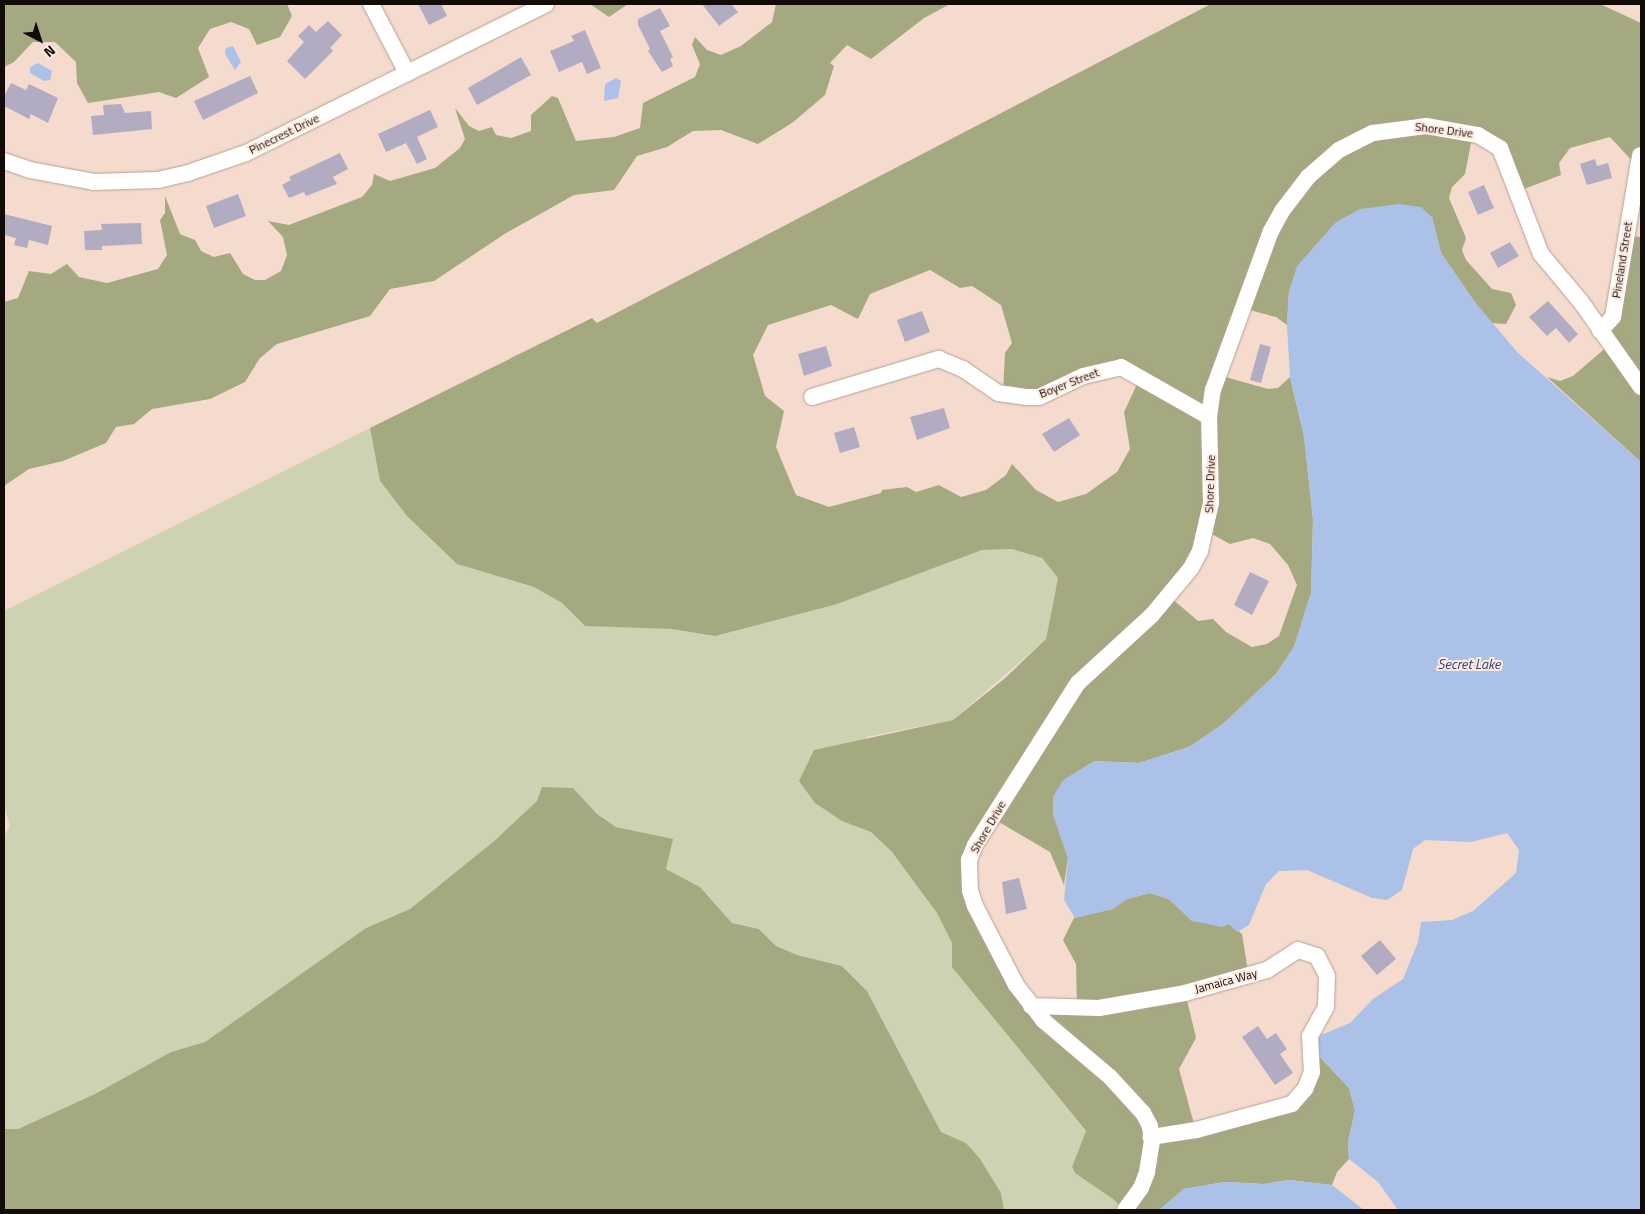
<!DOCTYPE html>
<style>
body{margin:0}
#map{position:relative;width:1645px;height:1214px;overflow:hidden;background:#f4dbce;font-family:"Titillium Web",sans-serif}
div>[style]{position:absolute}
.green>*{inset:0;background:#cdd2b2}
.forest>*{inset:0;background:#a4a97f}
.water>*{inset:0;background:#abc1e7}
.building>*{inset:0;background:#b2acc3}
.roads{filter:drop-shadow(0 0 1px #b7a093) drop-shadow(0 0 1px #b7a093)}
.minor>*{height:16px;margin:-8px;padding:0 8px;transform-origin:8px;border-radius:8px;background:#fff}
span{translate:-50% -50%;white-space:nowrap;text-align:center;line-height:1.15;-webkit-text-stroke:4px #feeadf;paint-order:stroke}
.street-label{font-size:12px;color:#120b07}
.water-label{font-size:14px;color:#2c4677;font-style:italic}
.frame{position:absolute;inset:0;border:5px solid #120b07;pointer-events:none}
.north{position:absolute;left:15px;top:15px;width:50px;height:50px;-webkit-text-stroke:4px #feeadf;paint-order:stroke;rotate:140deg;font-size:14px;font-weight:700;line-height:20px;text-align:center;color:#120b07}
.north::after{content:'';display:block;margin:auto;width:18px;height:22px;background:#120b07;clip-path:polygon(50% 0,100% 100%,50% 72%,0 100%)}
</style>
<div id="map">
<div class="green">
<div style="clip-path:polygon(370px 428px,380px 481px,407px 516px,457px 564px,534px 587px,562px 603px,585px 626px,671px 629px,715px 636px,982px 550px,1012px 549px,1042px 558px,1058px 578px,1046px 639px,953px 720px,866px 737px,842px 821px,871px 832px,892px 852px,937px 913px,952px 943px,953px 967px,1086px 1132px,1072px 1167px,1075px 1173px,1113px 1199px,1124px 1210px,1004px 1210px,1001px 1193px,966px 1143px,941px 1132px,867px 991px,842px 966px,797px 955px,776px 946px,759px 929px,732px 923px,700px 887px,666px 869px,672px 839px,616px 827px,597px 814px,573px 788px,537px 801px,493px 842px,410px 909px,366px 928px,205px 1042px,171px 1052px,95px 1094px,18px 1129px,4px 1129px,4px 837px,10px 825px,4px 807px,4px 611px)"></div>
</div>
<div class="forest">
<div style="clip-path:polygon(4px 4px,287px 4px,292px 16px,280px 37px,257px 45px,249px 29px,231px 22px,210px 29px,198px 48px,209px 77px,176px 98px,159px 92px,88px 103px,77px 83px,76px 62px,55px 42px,33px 42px,14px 62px,4px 67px)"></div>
<div style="clip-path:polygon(590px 4px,628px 4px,609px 17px)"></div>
<div style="clip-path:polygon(776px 4px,950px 4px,924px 18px,871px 59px,847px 45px,830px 63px,834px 66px,825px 95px,792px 123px,758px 144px,721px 130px,693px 131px,667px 147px,637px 156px,614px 190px,574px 195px,506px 233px,434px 281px,390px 289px,370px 316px,277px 344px,260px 358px,245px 382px,210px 399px,152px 409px,134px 424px,116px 427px,106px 443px,63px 461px,29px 469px,4px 486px,4px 302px,18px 298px,29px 271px,51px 274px,67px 264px,79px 277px,107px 283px,158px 269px,167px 255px,160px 220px,165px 213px,165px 196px,180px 234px,195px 240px,201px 251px,214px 257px,230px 253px,243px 274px,255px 280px,265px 280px,281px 271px,287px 255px,283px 237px,268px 221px,289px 225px,362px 197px,372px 185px,374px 174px,390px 181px,435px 168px,460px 148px,465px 139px,455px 108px,469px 126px,479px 131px,492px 127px,496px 135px,511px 138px,531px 131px,531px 115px,552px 96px,558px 98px,576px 141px,614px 137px,640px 128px,643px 103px,695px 77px,700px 64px,692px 45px,695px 37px,707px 50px,721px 55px,741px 46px,772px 22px)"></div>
<div style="clip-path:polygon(evenodd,1211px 4px,1600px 4px,1641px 23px,1641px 162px,1637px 166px,1610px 137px,1570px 148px,1559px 163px,1561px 175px,1519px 191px,1503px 153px,1472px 138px,1465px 174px,1452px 187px,1449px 198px,1466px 238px,1462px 250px,1466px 260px,1492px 289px,1511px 293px,1516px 305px,1506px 324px,1491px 323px,1474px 301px,1441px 253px,1432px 217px,1289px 291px,1287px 325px,1276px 317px,1246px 309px,1222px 376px,1268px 389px,1278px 388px,1290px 377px,1304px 436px,1313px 520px,1311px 593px,1294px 647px,1276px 674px,1223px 724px,1189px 747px,1139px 763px,1094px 761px,1053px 814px,1068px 858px,1064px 885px,1050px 852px,994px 819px,970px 876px,1026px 999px,1077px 1005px,1076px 964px,1063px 940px,1074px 918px,1112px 909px,1127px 899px,1150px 893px,1169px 899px,1192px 921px,1229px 924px,1242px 934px,1248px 971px,1186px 996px,1196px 1038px,1179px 1069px,1194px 1124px,1283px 1109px,1320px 1057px,1349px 1088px,1355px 1111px,1348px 1142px,1349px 1159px,1337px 1172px,1332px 1185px,1289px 1180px,1264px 1184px,1224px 1182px,1184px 1189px,1159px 1210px,1124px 1210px,1113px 1199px,1075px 1173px,1072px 1167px,1086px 1131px,952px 967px,952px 943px,937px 913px,892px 852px,871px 832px,842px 821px,815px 803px,799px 781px,814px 750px,953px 720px,1004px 679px,1046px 639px,1058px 578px,1042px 558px,1012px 549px,982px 550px,837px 604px,715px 636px,671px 629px,585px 626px,562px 603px,534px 587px,457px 564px,407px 516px,380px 481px,370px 428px,592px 318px,597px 323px,1211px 4px,930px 270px,960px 288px,972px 286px,1001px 305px,1012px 343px,1005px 353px,1003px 393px,1041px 397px,1127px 369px,1140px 378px,1124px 412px,1130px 449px,1117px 472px,1086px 494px,1058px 502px,1036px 490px,1012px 464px,1006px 475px,986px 490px,961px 497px,939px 485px,916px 492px,907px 487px,882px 490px,881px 493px,829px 507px,796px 495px,776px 447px,784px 411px,765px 396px,753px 355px,768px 325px,831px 305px,858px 319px,870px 294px,930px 270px,1211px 4px,1208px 532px,1230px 544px,1253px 538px,1270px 544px,1288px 565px,1297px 585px,1279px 636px,1267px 644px,1252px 647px,1226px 632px,1213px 619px,1198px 621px,1170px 597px,1208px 532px)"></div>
<div style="clip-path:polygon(1629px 236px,1641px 237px,1641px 462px,1547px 377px,1560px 381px,1573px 376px,1609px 345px,1601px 331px)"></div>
<div style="clip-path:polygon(542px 787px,573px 788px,597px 814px,616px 827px,673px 839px,666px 869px,700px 887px,732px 923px,759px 929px,776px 946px,797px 955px,842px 966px,867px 991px,941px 1132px,966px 1143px,980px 1159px,1001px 1193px,1004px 1210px,4px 1210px,4px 1129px,18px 1129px,95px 1094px,171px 1052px,205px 1042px,366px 928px,410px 909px,493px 842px,537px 801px)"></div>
</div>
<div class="water">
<div style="clip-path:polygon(233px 46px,241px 62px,235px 70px,225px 54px,226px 48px)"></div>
<div style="clip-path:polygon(38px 63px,52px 71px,50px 80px,44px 81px,30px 73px,30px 67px)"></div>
<div style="clip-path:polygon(616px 78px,621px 81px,618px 98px,604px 101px,605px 84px)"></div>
<div style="clip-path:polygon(1400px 204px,1421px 207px,1432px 217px,1441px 253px,1474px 301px,1518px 353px,1641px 462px,1641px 1210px,1398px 1210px,1378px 1182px,1349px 1159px,1348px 1142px,1355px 1111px,1349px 1088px,1320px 1057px,1316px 1045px,1321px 1035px,1350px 1023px,1373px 999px,1403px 979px,1418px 942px,1421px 922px,1452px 920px,1473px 911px,1516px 873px,1519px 850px,1507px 833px,1471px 842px,1425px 840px,1413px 849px,1402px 890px,1387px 900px,1372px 898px,1307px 870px,1279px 871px,1266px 884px,1249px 925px,1237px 932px,1229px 924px,1222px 927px,1192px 921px,1169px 899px,1150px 893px,1127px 899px,1113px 909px,1075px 918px,1064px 900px,1068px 858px,1053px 814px,1053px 797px,1063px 780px,1094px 761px,1139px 763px,1189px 747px,1223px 724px,1276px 674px,1294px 647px,1311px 593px,1313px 520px,1304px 436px,1290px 377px,1287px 325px,1289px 291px,1297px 266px,1336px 222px,1360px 209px)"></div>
<div style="clip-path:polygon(1289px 1180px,1332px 1185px,1364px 1210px,1159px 1210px,1184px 1189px,1224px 1182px,1264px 1184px)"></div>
</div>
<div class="building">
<div style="clip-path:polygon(418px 4px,441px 4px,447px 16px,429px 25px)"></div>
<div style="clip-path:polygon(702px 4px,731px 4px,738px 12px,719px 26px)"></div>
<div style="clip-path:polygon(660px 8px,670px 26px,660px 31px,673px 57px,670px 59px,673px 66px,662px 72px,648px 51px,650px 49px,638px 25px,638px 19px)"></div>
<div style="clip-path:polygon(328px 21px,342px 35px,330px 48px,333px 51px,305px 79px,287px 61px,304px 42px,298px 36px,309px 25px,316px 32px)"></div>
<div style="clip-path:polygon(585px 30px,601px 68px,587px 74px,582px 62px,559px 72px,550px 51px,574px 41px,571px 36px)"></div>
<div style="clip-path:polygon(521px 57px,531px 75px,477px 105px,468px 88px)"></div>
<div style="clip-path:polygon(250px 76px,258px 93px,203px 120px,194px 101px)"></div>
<div style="clip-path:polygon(11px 83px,26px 90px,29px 84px,58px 98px,48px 123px,31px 114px,29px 119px,4px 106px,4px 96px)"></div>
<div style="clip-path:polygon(121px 104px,125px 113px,151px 111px,152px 129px,93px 135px,91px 116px,104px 115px,103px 105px)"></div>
<div style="clip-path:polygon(430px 110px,438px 127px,417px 137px,427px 159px,417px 164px,406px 143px,386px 152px,378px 134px)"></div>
<div style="clip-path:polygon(340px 153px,348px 169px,333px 177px,337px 184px,306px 196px,304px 192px,289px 198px,282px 185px,291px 180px,289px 177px)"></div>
<div style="clip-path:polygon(1595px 159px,1597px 166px,1608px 163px,1612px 178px,1587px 185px,1580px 164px)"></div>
<div style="clip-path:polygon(1484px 185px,1494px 208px,1478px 215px,1468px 192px)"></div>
<div style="clip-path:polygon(238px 194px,246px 216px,214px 228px,206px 206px)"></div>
<div style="clip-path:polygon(4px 214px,52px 226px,48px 245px,29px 240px,27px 248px,14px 245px,16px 238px,4px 235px)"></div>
<div style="clip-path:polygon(141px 223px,142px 244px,102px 246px,102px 250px,85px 250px,84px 231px,102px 230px,101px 224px)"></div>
<div style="clip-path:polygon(1510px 242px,1519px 256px,1498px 268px,1490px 253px)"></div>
<div style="clip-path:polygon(1548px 301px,1578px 334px,1569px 343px,1556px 328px,1547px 336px,1529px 317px)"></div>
<div style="clip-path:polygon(922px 311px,930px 332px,905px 342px,897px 320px)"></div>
<div style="clip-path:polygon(1260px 344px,1271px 347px,1261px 383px,1250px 380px)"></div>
<div style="clip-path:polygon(826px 346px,832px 366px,804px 376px,798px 354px)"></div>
<div style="clip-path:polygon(944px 408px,950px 428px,917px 440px,910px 417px)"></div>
<div style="clip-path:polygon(1069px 418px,1080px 435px,1054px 452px,1042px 434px)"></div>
<div style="clip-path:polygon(854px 427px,860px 447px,840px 453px,834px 433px)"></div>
<div style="clip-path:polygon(1250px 572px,1269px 581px,1252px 615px,1234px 605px)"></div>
<div style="clip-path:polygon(1019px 878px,1027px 909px,1006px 914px,1002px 882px)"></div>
<div style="clip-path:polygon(1380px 940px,1396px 959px,1377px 975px,1361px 956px)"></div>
<div style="clip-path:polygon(1258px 1026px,1267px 1039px,1276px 1033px,1287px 1049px,1280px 1054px,1293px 1073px,1275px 1085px,1242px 1037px)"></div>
</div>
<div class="roads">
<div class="minor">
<div style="left:371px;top:4px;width:78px;rotate:62.4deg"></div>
<div style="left:4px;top:161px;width:28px;rotate:19deg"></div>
<div style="left:30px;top:170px;width:65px;rotate:10.6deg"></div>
<div style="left:94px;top:182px;width:64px;rotate:-1.8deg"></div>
<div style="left:158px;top:180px;width:31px;rotate:-13deg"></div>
<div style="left:188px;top:173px;width:61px;rotate:-19deg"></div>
<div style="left:246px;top:153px;width:335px;rotate:-26.4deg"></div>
<div style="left:1600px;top:331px;width:19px;rotate:-47deg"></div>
<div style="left:1613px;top:317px;width:164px;rotate:-80.5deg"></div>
<div style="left:812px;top:397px;width:133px;rotate:-16.7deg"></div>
<div style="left:939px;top:359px;width:26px;rotate:23deg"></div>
<div style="left:963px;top:369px;width:42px;rotate:34.4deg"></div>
<div style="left:998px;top:393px;width:28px;rotate:8deg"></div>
<div style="left:1026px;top:397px;width:13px"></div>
<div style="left:1039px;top:397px;width:49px;rotate:-25.5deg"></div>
<div style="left:1083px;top:376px;width:39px;rotate:-13deg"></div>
<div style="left:1121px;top:367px;width:101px;rotate:29.6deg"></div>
<div style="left:1031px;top:1006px;width:68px;rotate:1.7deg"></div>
<div style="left:1099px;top:1008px;width:87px;rotate:-9.9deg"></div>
<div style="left:1185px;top:993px;width:85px;rotate:-15.7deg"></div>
<div style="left:1267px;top:970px;width:37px;rotate:-33deg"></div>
<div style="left:1298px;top:950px;width:20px;rotate:18deg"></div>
<div style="left:1317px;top:956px;width:22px;rotate:63deg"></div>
<div style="left:1327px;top:976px;width:31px;rotate:92deg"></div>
<div style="left:1326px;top:1007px;width:33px;rotate:119deg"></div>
<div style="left:1310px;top:1036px;width:36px;rotate:87deg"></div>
<div style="left:1312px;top:1072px;width:18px;rotate:112deg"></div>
<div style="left:1305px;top:1089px;width:20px;rotate:131deg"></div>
<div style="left:1292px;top:1104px;width:99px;rotate:164.8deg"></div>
<div style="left:1196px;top:1130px;width:46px;rotate:171.2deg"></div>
<div style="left:1125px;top:1210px;width:27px;rotate:-54deg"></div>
<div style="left:1141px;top:1188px;width:17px;rotate:-69deg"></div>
<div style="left:1147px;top:1172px;width:31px;rotate:-81deg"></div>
<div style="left:1152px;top:1141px;width:15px;rotate:-98deg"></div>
<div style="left:1150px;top:1126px;width:15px;rotate:-118deg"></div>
<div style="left:1143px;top:1113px;width:49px;rotate:-132.5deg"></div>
<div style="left:1110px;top:1077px;width:87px;rotate:-139.7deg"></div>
<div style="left:1044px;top:1021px;width:46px;rotate:-127.9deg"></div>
<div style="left:1016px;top:985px;width:89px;rotate:-117.4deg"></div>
<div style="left:975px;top:906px;width:16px;rotate:-108deg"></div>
<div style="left:970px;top:891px;width:31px;rotate:-92deg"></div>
<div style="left:969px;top:860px;width:16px;rotate:-68deg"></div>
<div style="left:975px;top:845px;width:192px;rotate:-57.6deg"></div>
<div style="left:1078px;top:683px;width:100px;rotate:-42.6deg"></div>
<div style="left:1152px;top:615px;width:61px;rotate:-50.3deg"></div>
<div style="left:1191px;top:568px;width:19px;rotate:-62deg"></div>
<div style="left:1200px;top:551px;width:49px;rotate:-77.1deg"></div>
<div style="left:1211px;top:503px;width:86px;rotate:-91.3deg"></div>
<div style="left:1209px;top:417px;width:27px;rotate:-82deg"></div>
<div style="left:1213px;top:390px;width:169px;rotate:-70deg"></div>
<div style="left:1271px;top:231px;width:23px;rotate:-61deg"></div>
<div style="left:1282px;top:211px;width:43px;rotate:-52.6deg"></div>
<div style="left:1308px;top:177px;width:41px;rotate:-41.1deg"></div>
<div style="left:1339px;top:150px;width:38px;rotate:-27deg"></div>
<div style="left:1373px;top:133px;width:53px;rotate:-7.5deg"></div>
<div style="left:1426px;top:126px;width:53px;rotate:9.8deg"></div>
<div style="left:1478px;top:135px;width:26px;rotate:31deg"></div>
<div style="left:1500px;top:148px;width:114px;rotate:68.9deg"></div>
<div style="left:1541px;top:254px;width:62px;rotate:50.2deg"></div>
<div style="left:1581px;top:302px;width:104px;rotate:54.8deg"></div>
</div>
</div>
<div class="street-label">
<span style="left:1444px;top:130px;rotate:7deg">Shore Drive</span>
<span style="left:284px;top:134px;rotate:-26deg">Pinecrest Drive</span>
<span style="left:1622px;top:260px;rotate:-81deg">Pineland Street</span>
<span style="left:1069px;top:383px;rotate:-21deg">Boyer Street</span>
<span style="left:1210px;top:484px;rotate:-88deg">Shore Drive</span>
<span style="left:988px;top:827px;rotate:-60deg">Shore Drive</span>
<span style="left:1226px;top:981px;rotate:-15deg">Jamaica Way</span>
</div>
<div class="water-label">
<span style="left:1469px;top:664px">Secret Lake</span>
</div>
<div class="frame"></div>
<div class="north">N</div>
</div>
